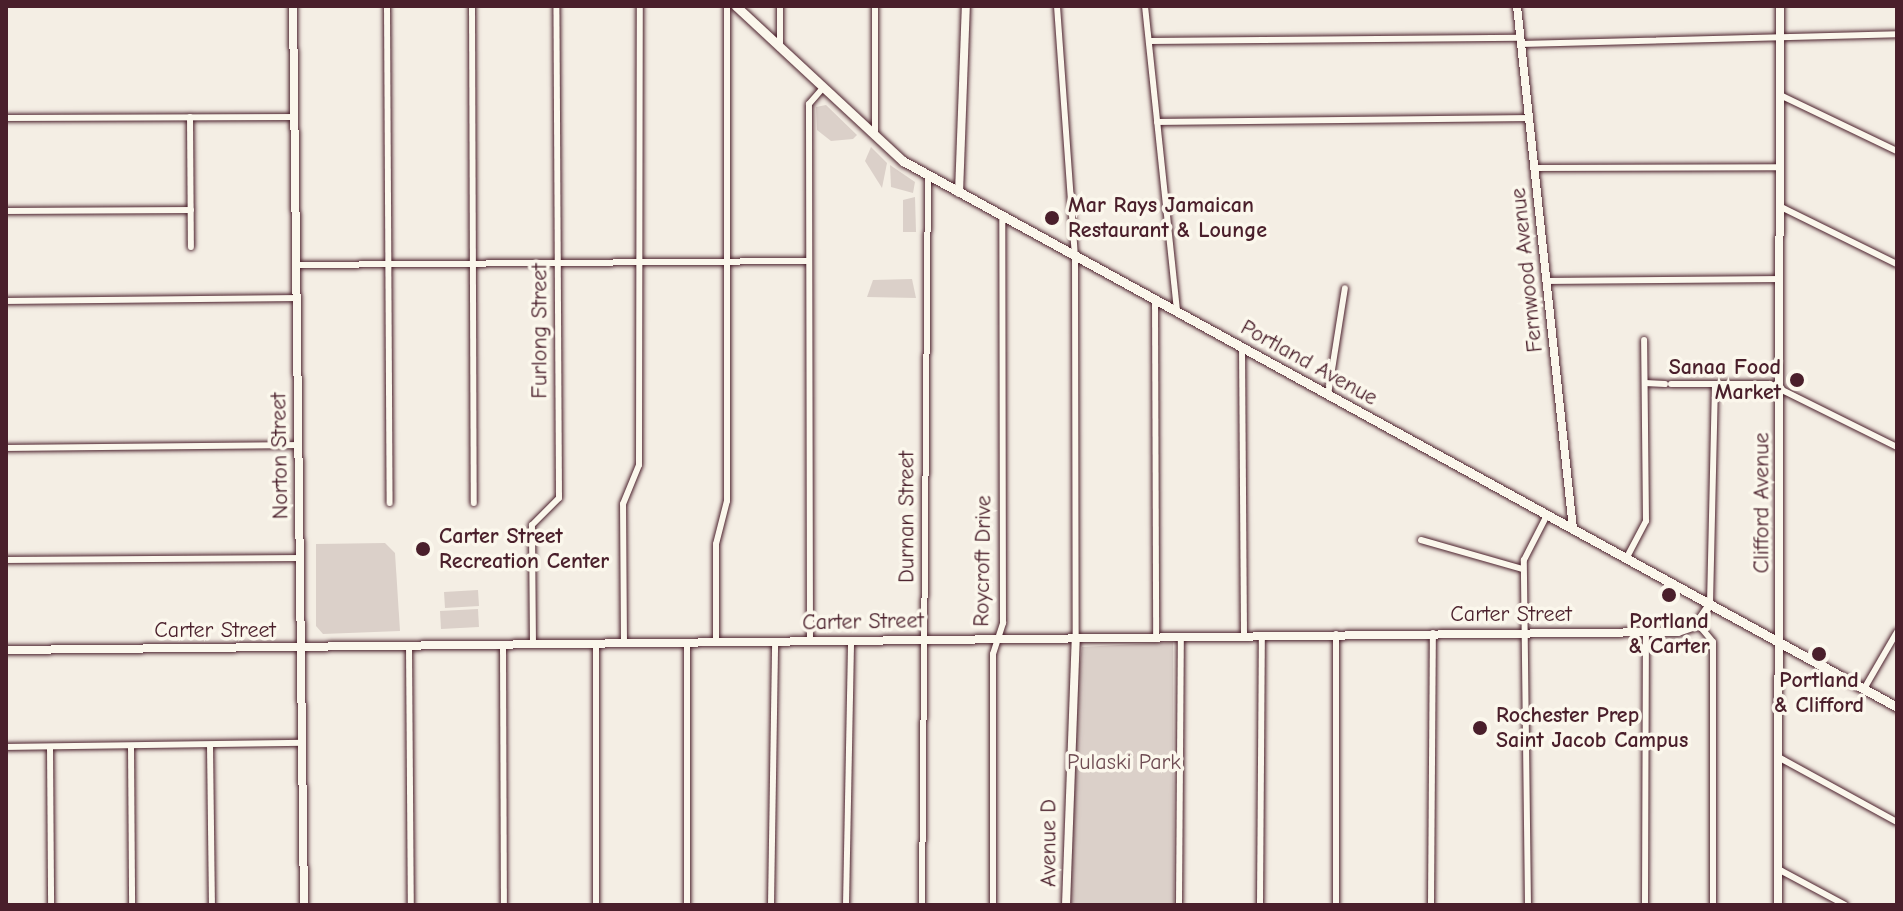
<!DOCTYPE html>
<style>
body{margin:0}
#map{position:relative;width:1903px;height:911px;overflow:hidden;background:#f4eee4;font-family:"Comic Neue",sans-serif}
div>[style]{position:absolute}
.green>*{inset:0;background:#dbd0c9}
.roads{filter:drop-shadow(0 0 2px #4a1f2b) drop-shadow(0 0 2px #4a1f2b)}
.street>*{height:6px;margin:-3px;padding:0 3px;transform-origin:3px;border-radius:3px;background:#fbf7ec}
.secondary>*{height:8px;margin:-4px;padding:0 4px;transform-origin:4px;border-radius:4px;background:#fbf7ec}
.primary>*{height:9px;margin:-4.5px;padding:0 4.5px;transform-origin:4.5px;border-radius:4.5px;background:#fbf7ec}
.dots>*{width:22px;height:22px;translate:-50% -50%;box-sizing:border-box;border:4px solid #fbf7ec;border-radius:50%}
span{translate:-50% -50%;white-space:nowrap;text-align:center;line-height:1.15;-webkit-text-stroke:7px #fbf7ec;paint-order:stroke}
.poi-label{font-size:22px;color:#4a1f2b;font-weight:700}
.left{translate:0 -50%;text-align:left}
.right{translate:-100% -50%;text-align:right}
.street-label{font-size:22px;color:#4a1f2b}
.park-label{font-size:22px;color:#6e4b52}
.frame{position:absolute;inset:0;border:8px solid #4a1f2b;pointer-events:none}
</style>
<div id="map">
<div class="green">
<div style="clip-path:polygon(826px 105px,857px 135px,853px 139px,831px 141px,817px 130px,816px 107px)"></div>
<div style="clip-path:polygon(871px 147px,887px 163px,882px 188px,865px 161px)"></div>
<div style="clip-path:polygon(890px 165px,915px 182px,913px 193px,891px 187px)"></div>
<div style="clip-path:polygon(915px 197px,916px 232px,903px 232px,903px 200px)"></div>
<div style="clip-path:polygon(873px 280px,912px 279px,916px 298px,867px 297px)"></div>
<div style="clip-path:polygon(385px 543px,395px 553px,400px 631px,323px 634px,316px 626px,316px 544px)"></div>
<div style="clip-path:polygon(478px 590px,479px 606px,445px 608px,444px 592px)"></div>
<div style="clip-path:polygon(478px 609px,479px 627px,441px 629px,440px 611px)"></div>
<div style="clip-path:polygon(1173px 642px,1174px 905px,1071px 905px,1072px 723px,1082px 647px)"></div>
</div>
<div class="roads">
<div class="street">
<div style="left:387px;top:6px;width:497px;rotate:89.7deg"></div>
<div style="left:472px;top:6px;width:497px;rotate:89.8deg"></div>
<div style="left:780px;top:6px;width:42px;rotate:90deg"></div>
<div style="left:875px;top:6px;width:130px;rotate:90deg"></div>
<div style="left:1057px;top:6px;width:250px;rotate:85.9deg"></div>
<div style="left:1075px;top:255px;width:383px;rotate:89.9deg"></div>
<div style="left:1145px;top:6px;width:308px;rotate:84deg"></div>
<div style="left:1149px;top:41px;width:372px;rotate:-0.5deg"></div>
<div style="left:1521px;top:44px;width:376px;rotate:-1.5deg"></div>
<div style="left:1780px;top:95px;width:130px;rotate:25.6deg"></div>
<div style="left:190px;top:117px;width:130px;rotate:89.6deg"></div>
<div style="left:6px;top:118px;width:288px;rotate:-0.2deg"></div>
<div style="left:1157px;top:122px;width:372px;rotate:-0.6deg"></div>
<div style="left:1534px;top:168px;width:247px;rotate:-0.2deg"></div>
<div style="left:1781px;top:207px;width:129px;rotate:26.2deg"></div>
<div style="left:6px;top:211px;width:185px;rotate:-0.3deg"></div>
<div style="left:296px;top:265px;width:513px;rotate:-0.45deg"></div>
<div style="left:1546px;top:281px;width:234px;rotate:-0.5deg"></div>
<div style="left:1155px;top:300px;width:337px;rotate:89.8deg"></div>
<div style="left:6px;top:301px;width:290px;rotate:-0.6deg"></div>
<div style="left:1242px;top:347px;width:288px;rotate:89.6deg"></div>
<div style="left:1645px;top:383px;width:20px;rotate:3deg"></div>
<div style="left:1671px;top:384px;width:99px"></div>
<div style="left:1770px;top:384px;width:142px;rotate:26.4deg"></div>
<div style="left:1328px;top:395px;width:108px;rotate:-81deg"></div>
<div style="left:6px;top:448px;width:292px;rotate:-0.6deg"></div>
<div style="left:1421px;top:540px;width:106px;rotate:15.9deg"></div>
<div style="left:1626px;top:559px;width:43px;rotate:-62.2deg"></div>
<div style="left:1646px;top:521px;width:181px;rotate:-90.6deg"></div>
<div style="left:6px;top:560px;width:294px;rotate:-0.4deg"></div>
<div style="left:1710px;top:604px;width:220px;rotate:-88.7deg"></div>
<div style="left:1698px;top:624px;width:23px;rotate:50deg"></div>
<div style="left:1713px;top:642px;width:263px;rotate:90deg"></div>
<div style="left:1336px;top:634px;width:271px;rotate:90deg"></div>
<div style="left:810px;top:641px;width:537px;rotate:-90.11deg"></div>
<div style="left:809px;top:104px;width:20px;rotate:-49deg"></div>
<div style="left:624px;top:643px;width:139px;rotate:-90.4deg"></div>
<div style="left:623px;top:504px;width:42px;rotate:-67.7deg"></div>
<div style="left:639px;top:465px;width:459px;rotate:-89.9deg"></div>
<div style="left:687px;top:643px;width:262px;rotate:90deg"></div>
<div style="left:716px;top:643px;width:99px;rotate:-90deg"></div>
<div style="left:716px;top:544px;width:44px;rotate:-75.7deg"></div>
<div style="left:727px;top:501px;width:495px;rotate:-90deg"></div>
<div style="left:503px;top:645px;width:260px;rotate:89.8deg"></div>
<div style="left:533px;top:645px;width:120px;rotate:-90.5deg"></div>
<div style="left:532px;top:525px;width:38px;rotate:-45deg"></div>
<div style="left:559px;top:498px;width:492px;rotate:-90.3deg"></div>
<div style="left:409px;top:646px;width:259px;rotate:89.6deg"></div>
<div style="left:1864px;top:689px;width:66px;rotate:-59.9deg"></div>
<div style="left:210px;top:745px;width:160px;rotate:89.3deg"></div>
<div style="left:131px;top:746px;width:159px;rotate:89.6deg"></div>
<div style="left:6px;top:747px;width:296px;rotate:-0.8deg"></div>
<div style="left:50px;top:747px;width:158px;rotate:89.6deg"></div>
<div style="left:1780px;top:758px;width:133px;rotate:28.7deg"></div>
<div style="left:1778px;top:869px;width:76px;rotate:28.2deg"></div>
<div style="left:596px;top:905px;width:261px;rotate:-90deg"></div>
<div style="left:771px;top:905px;width:263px;rotate:-89.1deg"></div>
<div style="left:846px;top:905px;width:264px;rotate:-88.9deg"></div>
<div style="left:922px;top:905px;width:729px;rotate:-89.53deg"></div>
<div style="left:993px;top:905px;width:251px;rotate:-90deg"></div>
<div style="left:993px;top:654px;width:33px;rotate:-72deg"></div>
<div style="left:1003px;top:623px;width:407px;rotate:-90.1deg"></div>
<div style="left:1179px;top:905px;width:268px;rotate:-89.6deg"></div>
<div style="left:1260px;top:905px;width:270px;rotate:-89.6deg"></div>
<div style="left:1431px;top:905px;width:272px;rotate:-89.6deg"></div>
<div style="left:1528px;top:905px;width:345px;rotate:-90.7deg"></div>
<div style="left:1524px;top:560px;width:51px;rotate:-62.9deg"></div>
<div style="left:1645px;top:905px;width:272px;rotate:-89.8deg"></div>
</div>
<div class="secondary">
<div style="left:293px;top:6px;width:899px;rotate:89.3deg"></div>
<div style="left:1517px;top:6px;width:526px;rotate:83.89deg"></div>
<div style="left:959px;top:193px;width:187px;rotate:-87.9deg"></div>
<div style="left:6px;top:650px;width:1672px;rotate:-0.62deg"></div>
<div style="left:1678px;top:632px;width:18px;rotate:-19deg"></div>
<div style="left:1695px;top:626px;width:24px;rotate:-55deg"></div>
<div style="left:1066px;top:905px;width:267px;rotate:-87.9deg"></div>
<div style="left:1778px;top:905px;width:899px;rotate:-89.87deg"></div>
</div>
<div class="primary">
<div style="left:736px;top:6px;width:228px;rotate:42.9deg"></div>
<div style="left:903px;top:161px;width:1134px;rotate:28.78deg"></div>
</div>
</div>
<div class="dots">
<div style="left:1052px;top:218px;background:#4a1f2b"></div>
<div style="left:1797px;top:380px;background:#4a1f2b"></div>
<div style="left:423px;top:549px;background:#4a1f2b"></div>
<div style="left:1669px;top:595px;background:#4a1f2b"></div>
<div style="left:1819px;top:654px;background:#4a1f2b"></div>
<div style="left:1480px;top:728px;background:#4a1f2b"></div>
</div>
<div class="poi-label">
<span class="left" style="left:1068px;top:218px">Mar Rays Jamaican<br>Restaurant &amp; Lounge</span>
<span class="right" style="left:1781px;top:380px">Sanaa Food<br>Market</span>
<span class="left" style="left:439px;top:549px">Carter Street<br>Recreation Center</span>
<span style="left:1669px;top:634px">Portland<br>&amp; Carter</span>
<span style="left:1819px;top:693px">Portland<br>&amp; Clifford</span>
<span class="left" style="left:1496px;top:728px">Rochester Prep<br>Saint Jacob Campus</span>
</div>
<div class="street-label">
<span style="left:1527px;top:270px;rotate:-96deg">Fernwood Avenue</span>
<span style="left:540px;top:331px;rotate:-90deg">Furlong Street</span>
<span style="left:1309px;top:363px;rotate:29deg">Portland Avenue</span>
<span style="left:280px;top:456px;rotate:-91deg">Norton Street</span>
<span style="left:1762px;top:503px;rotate:-90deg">Clifford Avenue</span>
<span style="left:907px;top:517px;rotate:-90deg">Durnan Street</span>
<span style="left:983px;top:561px;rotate:-89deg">Roycroft Drive</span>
<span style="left:1511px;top:615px">Carter Street</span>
<span style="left:863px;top:622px;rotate:-1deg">Carter Street</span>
<span style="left:215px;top:631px">Carter Street</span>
<span style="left:1049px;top:843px;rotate:-90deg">Avenue D</span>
</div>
<div class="park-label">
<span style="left:1124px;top:763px">Pulaski Park</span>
</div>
<div class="frame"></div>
</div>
